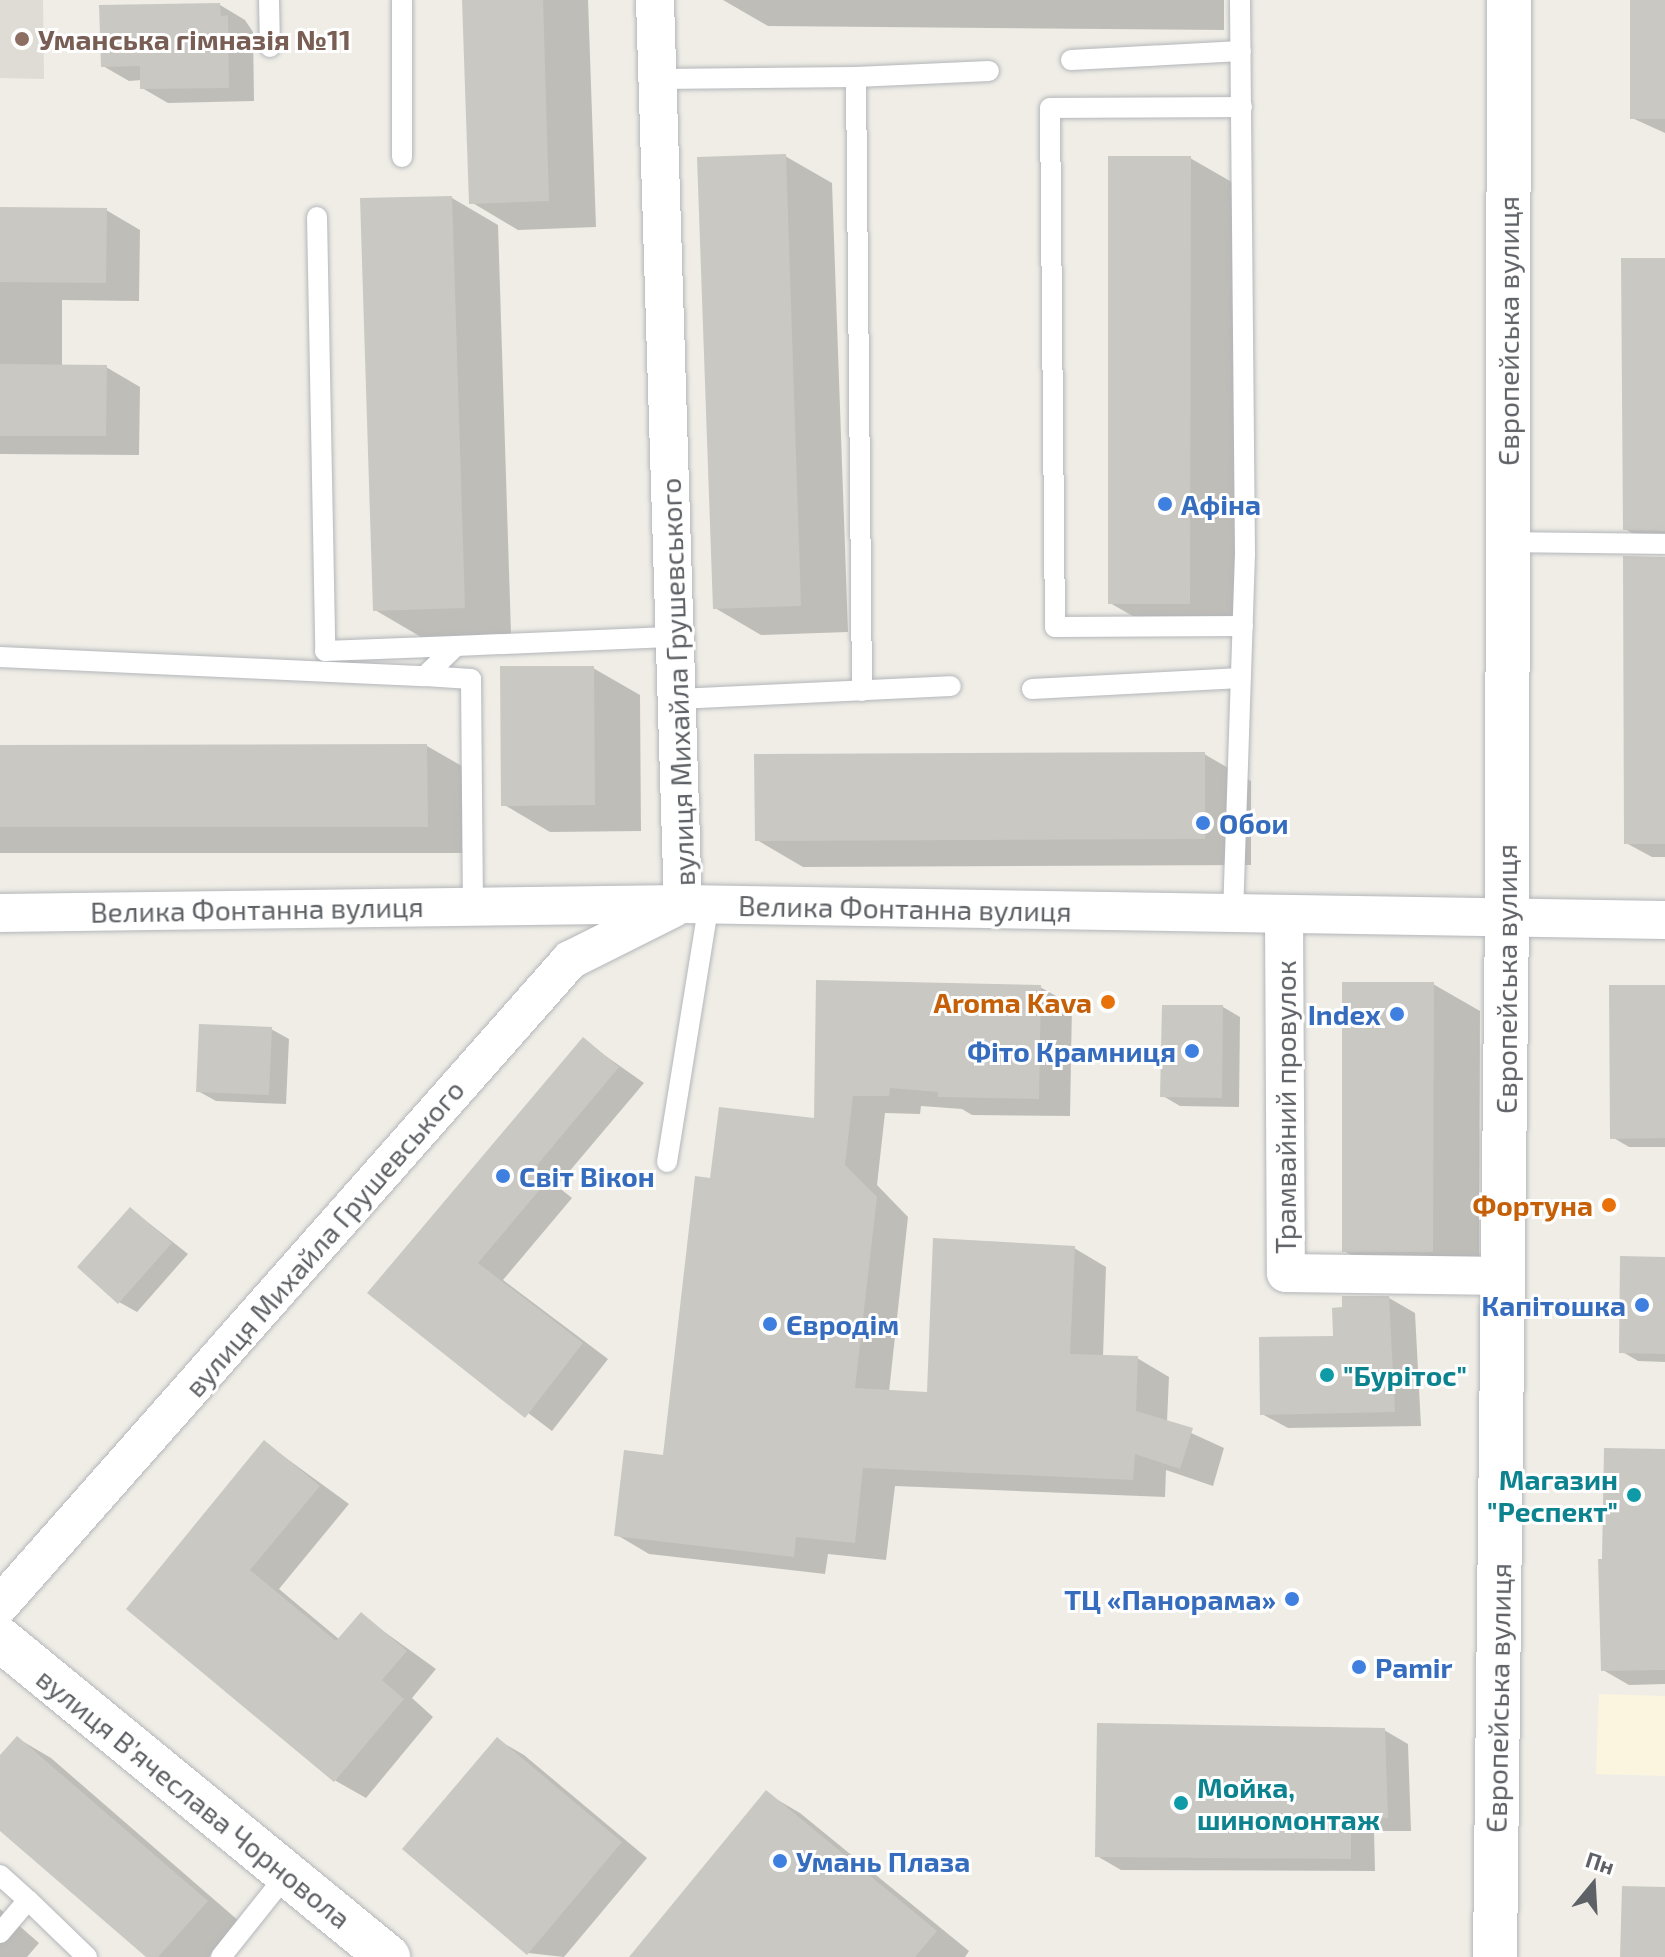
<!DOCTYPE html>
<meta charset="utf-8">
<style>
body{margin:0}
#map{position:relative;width:1665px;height:1957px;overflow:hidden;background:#efede6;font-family:"Exo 2",sans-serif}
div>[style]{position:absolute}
.commercial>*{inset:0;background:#fbf5df}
.education>*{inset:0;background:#dedcd5}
.shadow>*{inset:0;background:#0003}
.building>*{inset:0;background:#cac8c3}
.roads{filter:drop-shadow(0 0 2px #b3b6ba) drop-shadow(0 0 2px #b3b6ba)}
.service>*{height:20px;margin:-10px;padding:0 10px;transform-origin:10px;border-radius:10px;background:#fff}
.minor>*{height:38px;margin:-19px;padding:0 19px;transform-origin:19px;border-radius:19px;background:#fff}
.tertiary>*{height:44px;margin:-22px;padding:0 22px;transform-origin:22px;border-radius:22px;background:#fff}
.secondary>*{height:44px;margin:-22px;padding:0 22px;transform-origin:22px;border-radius:22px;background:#fff}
.dots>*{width:22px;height:22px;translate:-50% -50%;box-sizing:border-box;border:4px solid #fff;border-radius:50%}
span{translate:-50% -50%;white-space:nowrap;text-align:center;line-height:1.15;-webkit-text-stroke:6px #fff;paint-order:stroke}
.education-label{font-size:28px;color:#785e54;font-weight:700}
.left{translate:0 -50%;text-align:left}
.street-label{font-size:28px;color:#5e6165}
.shop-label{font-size:28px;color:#366cbe;font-weight:700}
.right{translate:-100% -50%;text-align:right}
.food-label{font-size:28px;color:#c56008;font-weight:700}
.culture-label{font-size:28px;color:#0d838f;font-weight:700}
.north{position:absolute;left:1553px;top:1845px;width:80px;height:80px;-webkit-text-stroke:6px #fff;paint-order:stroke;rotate:18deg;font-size:22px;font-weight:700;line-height:32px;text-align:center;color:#5e6165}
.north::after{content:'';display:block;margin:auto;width:28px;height:36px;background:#5e6165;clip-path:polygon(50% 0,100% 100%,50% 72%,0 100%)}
</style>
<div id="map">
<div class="commercial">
<div style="clip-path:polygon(1599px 1694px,1665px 1696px,1665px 1776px,1596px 1774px)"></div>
</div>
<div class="education">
<div style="clip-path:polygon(0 0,43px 0,44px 79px,0 78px)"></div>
</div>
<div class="shadow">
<div style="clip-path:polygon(464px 0,588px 0,596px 227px,518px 230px,471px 202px)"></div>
<div style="clip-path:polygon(723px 0,1224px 0,1224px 30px,768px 26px)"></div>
<div style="clip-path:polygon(1632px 0,1665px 0,1665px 133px,1632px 118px)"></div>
<div style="clip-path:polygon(220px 5px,245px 20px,253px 32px,254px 101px,168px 103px,142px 88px,142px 80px,129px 81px,103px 66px)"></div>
<div style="clip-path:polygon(785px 156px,832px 183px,848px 632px,761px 635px,715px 608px)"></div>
<div style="clip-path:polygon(1190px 158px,1237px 185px,1236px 630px,1157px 630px,1110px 603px)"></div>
<div style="clip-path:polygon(452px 198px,498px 225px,511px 634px,421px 637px,375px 610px)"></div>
<div style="clip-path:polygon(0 209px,106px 210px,140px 230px,139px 301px,62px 300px,62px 367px,106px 367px,140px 387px,139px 455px,0 454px)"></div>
<div style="clip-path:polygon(1665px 260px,1665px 544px,1651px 544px,1625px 529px)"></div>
<div style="clip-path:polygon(1665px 559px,1665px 857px,1652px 857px,1626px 843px)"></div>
<div style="clip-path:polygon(593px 668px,640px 695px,641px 831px,550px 832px,503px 804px)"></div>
<div style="clip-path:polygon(427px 746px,474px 773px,474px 853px,0 853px,0 747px)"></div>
<div style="clip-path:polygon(1204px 754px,1251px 781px,1251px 865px,803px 867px,757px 840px)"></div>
<div style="clip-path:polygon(818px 982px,1040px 987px,1072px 1005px,1070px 1116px,972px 1115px,962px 1109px,921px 1106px,920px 1114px,885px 1113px,877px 1185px,908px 1217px,889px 1392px,929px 1394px,1074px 1248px,1106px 1267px,1103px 1357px,1137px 1358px,1169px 1377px,1167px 1422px,1224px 1448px,1213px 1486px,1166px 1470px,1165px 1497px,895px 1486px,886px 1560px,828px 1554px,825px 1574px,649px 1554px,617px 1535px,665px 1457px,712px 1180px,816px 1120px)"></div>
<div style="clip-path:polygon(1433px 984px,1480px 1011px,1479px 1278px,1391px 1278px,1344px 1251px)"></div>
<div style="clip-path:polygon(1665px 987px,1665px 1147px,1629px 1147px,1612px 1137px)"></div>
<div style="clip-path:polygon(1223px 1007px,1240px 1017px,1239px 1107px,1180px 1106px,1163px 1096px)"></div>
<div style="clip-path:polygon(271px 1029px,289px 1039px,286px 1104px,216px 1101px,198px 1091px)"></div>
<div style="clip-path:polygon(583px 1040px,644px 1083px,557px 1186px,572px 1198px,503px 1280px,608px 1359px,552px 1431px,369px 1293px)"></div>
<div style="clip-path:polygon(131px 1209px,188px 1254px,137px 1312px,119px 1302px)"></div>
<div style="clip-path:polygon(1665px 1259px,1665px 1362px,1638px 1361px,1621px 1351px)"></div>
<div style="clip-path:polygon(1389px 1298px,1415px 1313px,1421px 1426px,1288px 1428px,1262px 1414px,1335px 1338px)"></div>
<div style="clip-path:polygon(264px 1442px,349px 1504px,279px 1589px,340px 1640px,361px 1615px,436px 1669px,412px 1698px,433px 1717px,366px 1798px,336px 1781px,129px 1609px)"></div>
<div style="clip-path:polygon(1665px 1451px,1665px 1684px,1629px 1685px,1603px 1670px,1604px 1561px)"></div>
<div style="clip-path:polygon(1384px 1730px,1408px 1744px,1411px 1831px,1374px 1831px,1375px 1871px,1121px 1870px,1097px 1856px)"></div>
<div style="clip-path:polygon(17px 1738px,51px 1758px,240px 1922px,209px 1957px,149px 1957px,0 1828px,0 1758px)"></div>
<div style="clip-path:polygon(498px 1740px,524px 1755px,647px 1858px,564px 1957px,528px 1953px,405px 1849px)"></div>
<div style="clip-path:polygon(766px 1793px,800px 1813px,969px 1951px,965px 1957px,631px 1957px)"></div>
<div style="clip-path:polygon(0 1909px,39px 1943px,27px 1957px,0 1957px)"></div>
</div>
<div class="building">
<div style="clip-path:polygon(462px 0,543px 0,549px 201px,469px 204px)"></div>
<div style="clip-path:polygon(1630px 0,1665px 0,1665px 119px,1630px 119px)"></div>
<div style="clip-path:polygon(220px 3px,221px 16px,228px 15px,229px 88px,140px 89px,140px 66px,101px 67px,99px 5px)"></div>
<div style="clip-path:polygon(786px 154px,801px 606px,713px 609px,697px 157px)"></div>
<div style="clip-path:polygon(1108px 156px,1191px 156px,1190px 604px,1108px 604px)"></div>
<div style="clip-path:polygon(452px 196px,465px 608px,373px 611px,360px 198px)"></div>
<div style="clip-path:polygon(0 207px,107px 208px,106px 283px,0 282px)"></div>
<div style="clip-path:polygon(1621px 258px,1665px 258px,1665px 531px,1623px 530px)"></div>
<div style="clip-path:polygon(0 364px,107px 365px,106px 436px,0 436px)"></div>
<div style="clip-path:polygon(1623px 556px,1665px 557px,1665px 844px,1624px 844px)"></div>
<div style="clip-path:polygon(500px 666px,594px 666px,595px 805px,501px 806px)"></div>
<div style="clip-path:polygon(427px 744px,428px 827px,0 827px,0 745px)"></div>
<div style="clip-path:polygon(1205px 752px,1205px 839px,755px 841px,754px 754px)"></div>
<div style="clip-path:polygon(816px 980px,1041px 985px,1039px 1099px,938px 1097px,938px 1092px,890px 1088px,889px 1096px,853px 1096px,845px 1165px,877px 1197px,855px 1388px,927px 1392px,933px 1238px,1075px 1246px,1070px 1354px,1138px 1356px,1136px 1411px,1193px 1428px,1180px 1469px,1135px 1454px,1133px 1480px,863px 1468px,855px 1543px,796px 1537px,794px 1557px,614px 1536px,624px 1450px,663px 1455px,695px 1176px,710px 1178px,719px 1107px,814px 1118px)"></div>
<div style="clip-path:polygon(1342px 982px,1434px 982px,1433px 1252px,1342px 1252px)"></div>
<div style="clip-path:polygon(1609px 985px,1665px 985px,1665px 1138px,1610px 1139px)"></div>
<div style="clip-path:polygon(1162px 1005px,1223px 1005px,1222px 1098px,1160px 1097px)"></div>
<div style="clip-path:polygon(199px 1024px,272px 1027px,269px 1095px,196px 1092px)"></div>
<div style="clip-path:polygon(583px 1037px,619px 1067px,533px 1170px,547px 1181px,478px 1263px,583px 1343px,525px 1418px,367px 1293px)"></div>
<div style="clip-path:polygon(130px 1207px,172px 1243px,118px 1304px,77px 1267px)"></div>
<div style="clip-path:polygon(1620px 1256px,1665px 1257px,1665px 1354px,1619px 1353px)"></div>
<div style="clip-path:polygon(1342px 1296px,1389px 1296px,1395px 1412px,1260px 1415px,1259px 1337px,1333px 1336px,1332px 1308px,1342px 1307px)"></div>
<div style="clip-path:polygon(264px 1440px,320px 1486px,250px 1570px,336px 1641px,361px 1612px,407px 1651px,382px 1680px,404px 1699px,334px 1782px,126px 1609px)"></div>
<div style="clip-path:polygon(1604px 1448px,1665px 1449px,1665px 1670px,1601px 1671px,1598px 1559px,1602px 1559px)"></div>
<div style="clip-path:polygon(1097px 1723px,1385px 1728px,1388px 1818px,1351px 1818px,1351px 1859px,1095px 1857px)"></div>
<div style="clip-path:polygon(17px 1736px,208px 1901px,158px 1957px,146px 1957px,0 1831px,0 1755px)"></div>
<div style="clip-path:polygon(497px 1737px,622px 1842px,527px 1955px,402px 1849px)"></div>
<div style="clip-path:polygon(766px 1790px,937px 1931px,915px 1957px,629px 1957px)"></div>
<div style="clip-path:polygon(1622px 1886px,1665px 1887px,1665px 1957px,1620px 1957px)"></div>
</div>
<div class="roads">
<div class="service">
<div style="left:269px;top:0;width:47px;rotate:88.8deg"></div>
<div style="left:402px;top:0;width:157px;rotate:90deg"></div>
<div style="left:1071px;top:60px;width:170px;rotate:-3deg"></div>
<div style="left:856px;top:77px;width:133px;rotate:-2.6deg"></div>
<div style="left:658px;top:79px;width:198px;rotate:-0.6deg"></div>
<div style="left:856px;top:77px;width:614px;rotate:89.44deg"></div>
<div style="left:1242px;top:107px;width:192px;rotate:179.7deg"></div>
<div style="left:1050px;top:108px;width:519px;rotate:89.45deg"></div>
<div style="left:1055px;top:627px;width:188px;rotate:-0.3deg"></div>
<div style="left:317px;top:217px;width:434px;rotate:88.9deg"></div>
<div style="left:325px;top:651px;width:131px;rotate:-2.2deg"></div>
<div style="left:1508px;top:542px;width:157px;rotate:0.7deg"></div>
<div style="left:0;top:657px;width:425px;rotate:2.6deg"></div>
<div style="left:425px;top:676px;width:43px;rotate:-44.1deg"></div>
<div style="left:456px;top:646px;width:219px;rotate:-2.4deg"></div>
<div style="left:425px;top:676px;width:46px;rotate:3.7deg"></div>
<div style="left:471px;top:679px;width:228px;rotate:89.5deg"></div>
<div style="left:1032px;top:689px;width:209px;rotate:-3deg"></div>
<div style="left:677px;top:699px;width:274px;rotate:-2.7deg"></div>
<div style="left:1233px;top:915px;width:361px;rotate:-88.1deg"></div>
<div style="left:1245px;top:554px;width:554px;rotate:-90.52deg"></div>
<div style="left:667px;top:1162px;width:261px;rotate:-80.8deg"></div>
<div style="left:0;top:1875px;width:38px;rotate:42deg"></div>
<div style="left:0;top:1933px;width:43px;rotate:-49.7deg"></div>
<div style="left:28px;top:1900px;width:82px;rotate:44deg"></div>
<div style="left:221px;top:1957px;width:106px;rotate:-51.5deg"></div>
</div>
<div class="minor">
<div style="left:655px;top:0;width:904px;rotate:88.23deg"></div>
<div style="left:0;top:913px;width:683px;rotate:-0.75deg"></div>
<div style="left:683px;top:904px;width:982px;rotate:0.93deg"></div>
<div style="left:1284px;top:915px;width:358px;rotate:89.7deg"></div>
<div style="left:1286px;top:1273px;width:218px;rotate:0.8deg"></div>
<div style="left:0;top:1605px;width:861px;rotate:-48.53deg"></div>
<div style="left:570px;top:960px;width:116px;rotate:-26.6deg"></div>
</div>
<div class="tertiary">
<div style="left:0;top:1639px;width:502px;rotate:39.34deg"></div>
</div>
<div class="secondary">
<div style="left:1495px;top:1957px;width:1037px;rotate:-89.34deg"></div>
<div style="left:1507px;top:920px;width:920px;rotate:-89.88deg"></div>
</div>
</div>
<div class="dots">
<div style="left:22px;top:39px;background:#8d6e63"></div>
<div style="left:1165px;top:504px;background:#3f7fe0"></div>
<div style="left:1203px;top:823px;background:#3f7fe0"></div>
<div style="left:1108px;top:1002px;background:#e8710a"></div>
<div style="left:1397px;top:1014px;background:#3f7fe0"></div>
<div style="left:1192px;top:1051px;background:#3f7fe0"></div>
<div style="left:503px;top:1176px;background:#3f7fe0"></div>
<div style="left:1609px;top:1205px;background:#e8710a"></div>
<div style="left:1642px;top:1305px;background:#3f7fe0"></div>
<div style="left:770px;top:1324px;background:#3f7fe0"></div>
<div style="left:1327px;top:1375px;background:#0f9aa8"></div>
<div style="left:1634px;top:1495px;background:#0f9aa8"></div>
<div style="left:1292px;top:1599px;background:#3f7fe0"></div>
<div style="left:1359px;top:1667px;background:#3f7fe0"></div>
<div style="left:1181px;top:1803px;background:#0f9aa8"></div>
<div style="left:780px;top:1861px;background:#3f7fe0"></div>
</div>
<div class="education-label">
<span class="left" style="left:38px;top:39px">Уманська гімназія №11</span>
</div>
<div class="street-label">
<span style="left:1508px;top:331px;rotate:-90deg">Європейська вулиця</span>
<span style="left:677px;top:682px;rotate:-92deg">вулиця Михайла Грушевського</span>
<span style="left:905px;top:908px;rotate:1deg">Велика Фонтанна вулиця</span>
<span style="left:257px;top:909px;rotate:-1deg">Велика Фонтанна вулиця</span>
<span style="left:1506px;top:979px;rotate:-90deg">Європейська вулиця</span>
<span style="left:1285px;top:1107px;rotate:-90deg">Трамвайний провулок</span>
<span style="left:324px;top:1238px;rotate:-49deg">вулиця Михайла Грушевського</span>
<span style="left:1498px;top:1698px;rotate:-89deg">Європейська вулиця</span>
<span style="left:194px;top:1798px;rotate:39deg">вулиця В’ячеслава Чорновола</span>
</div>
<div class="shop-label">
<span class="left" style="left:1181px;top:504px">Афіна</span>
<span class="left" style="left:1219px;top:823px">Обои</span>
<span class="right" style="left:1381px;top:1014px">Index</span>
<span class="right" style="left:1176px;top:1051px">Фіто Крамниця</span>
<span class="left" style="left:519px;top:1176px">Світ Вікон</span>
<span class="right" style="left:1626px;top:1305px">Капітошка</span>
<span class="left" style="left:786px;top:1324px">Євродім</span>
<span class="right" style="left:1276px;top:1599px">ТЦ «Панорама»</span>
<span class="left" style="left:1375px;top:1667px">Pamir</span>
<span class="left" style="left:796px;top:1861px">Умань Плаза</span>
</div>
<div class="food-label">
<span class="right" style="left:1092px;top:1002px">Aroma Kava</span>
<span class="right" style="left:1593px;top:1205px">Фортуна</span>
</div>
<div class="culture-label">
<span class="left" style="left:1343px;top:1375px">"Бурітос"</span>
<span class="right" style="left:1618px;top:1495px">Магазин<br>"Респект"</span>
<span class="left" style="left:1197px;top:1803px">Мойка,<br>шиномонтаж</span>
</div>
<div class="north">Пн</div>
</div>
